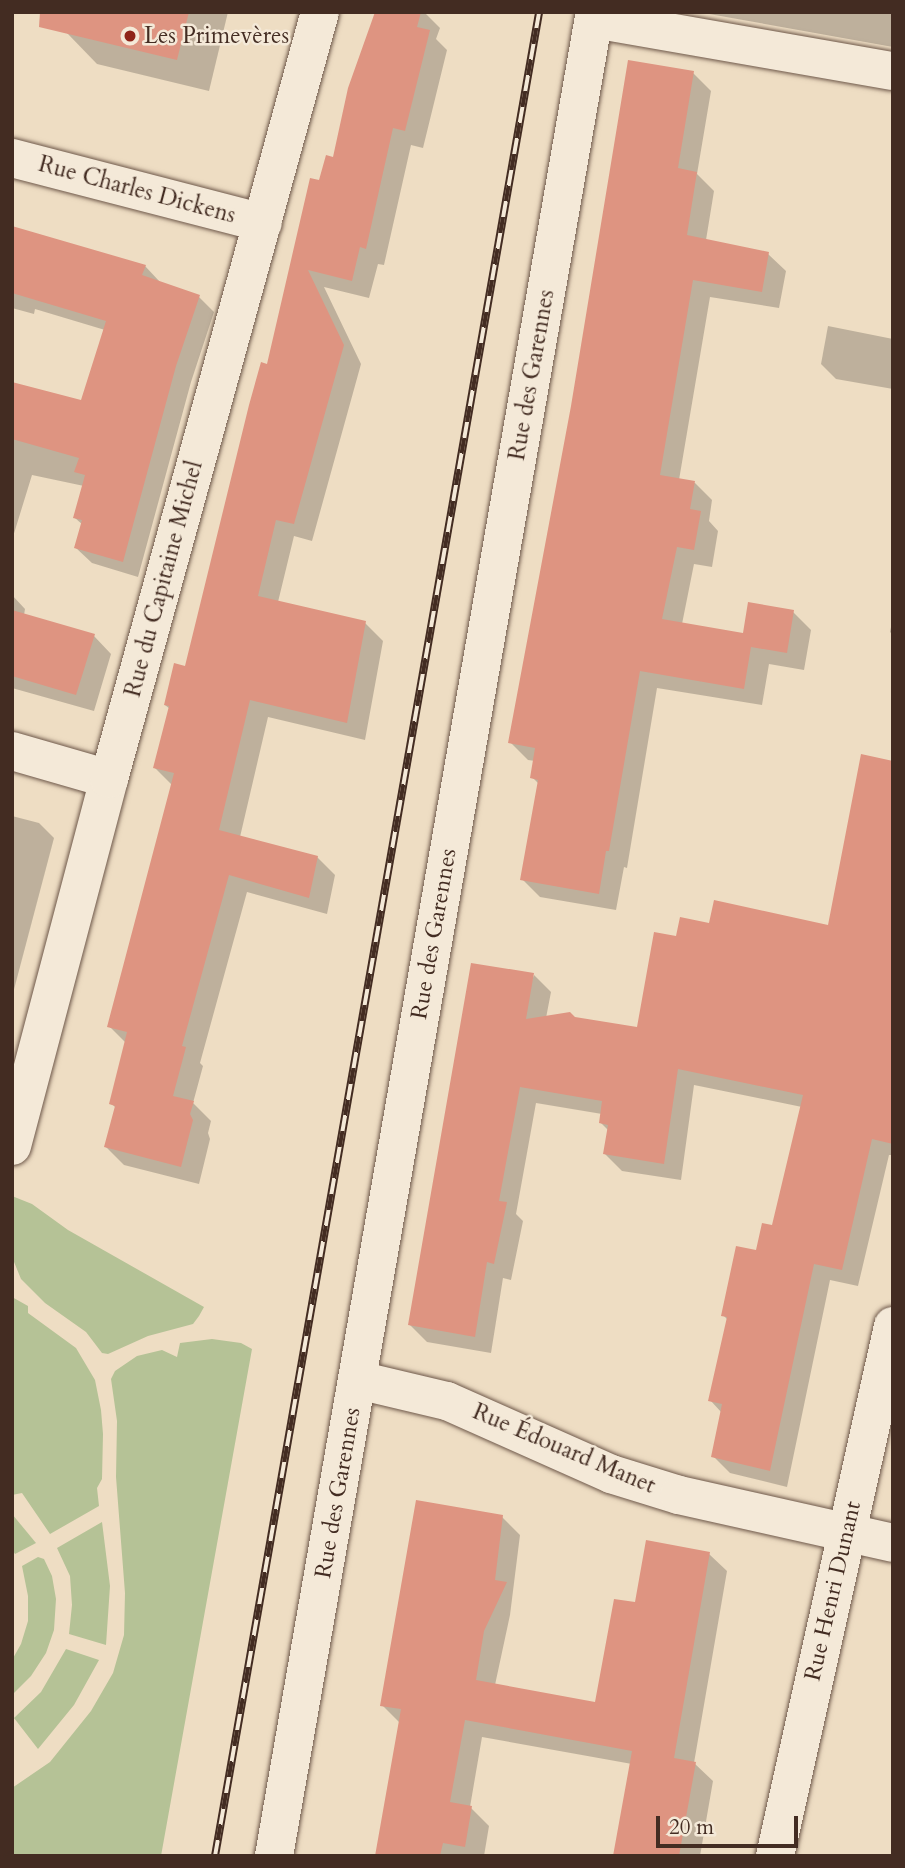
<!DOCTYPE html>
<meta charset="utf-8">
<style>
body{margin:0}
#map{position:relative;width:905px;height:1868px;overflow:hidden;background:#eeddc3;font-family:Cardo,serif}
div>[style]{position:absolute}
.green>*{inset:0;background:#b5c296}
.shadow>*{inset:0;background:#0003}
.building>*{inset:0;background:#de9481}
.roads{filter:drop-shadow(0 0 2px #6e584a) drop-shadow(0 0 2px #6e584a)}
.minor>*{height:38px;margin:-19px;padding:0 19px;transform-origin:19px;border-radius:19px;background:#f4e9d8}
.rail>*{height:8px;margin-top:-4px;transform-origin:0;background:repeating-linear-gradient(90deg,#f4e9d8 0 16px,#432c22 0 32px);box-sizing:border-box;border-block:2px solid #432c22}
.dots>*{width:19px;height:19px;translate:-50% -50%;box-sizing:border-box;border:4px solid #f4e9d8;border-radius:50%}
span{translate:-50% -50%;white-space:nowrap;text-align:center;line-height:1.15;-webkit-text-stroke:5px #f4e9d8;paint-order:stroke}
.poi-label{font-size:23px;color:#432c22}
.left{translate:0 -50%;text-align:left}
.street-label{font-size:23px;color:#432c22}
.frame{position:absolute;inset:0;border:14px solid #432c22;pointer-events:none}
.scale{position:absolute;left:656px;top:1816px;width:142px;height:32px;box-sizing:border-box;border:4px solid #432c22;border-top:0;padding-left:9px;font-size:21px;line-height:24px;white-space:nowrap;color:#432c22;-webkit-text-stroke:5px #f4e9d8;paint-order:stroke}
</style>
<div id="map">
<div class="green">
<div style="clip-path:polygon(12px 1196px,32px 1204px,68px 1230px,204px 1307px,199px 1316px,193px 1324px,148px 1336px,108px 1354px,102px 1353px,86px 1332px,45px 1303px,21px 1279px,12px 1257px)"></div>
<div style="clip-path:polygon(12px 1297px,28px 1306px,28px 1313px,76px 1348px,95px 1380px,101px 1410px,103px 1434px,102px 1479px,97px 1488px,99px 1506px,50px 1534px,22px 1493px,12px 1495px)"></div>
<div style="clip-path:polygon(212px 1339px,241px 1343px,252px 1349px,161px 1856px,12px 1856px,12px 1788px,50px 1762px,91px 1711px,113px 1673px,124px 1635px,125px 1593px,116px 1477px,117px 1421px,111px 1379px,115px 1371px,137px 1356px,162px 1350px,177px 1357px,180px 1343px)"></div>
<div style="clip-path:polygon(12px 1514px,36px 1543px,15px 1554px,12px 1549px)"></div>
<div style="clip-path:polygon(102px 1522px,110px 1586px,106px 1645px,69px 1634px,72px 1605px,70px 1576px,57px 1548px)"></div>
<div style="clip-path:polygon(38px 1557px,44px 1559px,52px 1576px,56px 1599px,54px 1630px,46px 1653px,31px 1676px,12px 1695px,12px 1660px,21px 1644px,28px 1621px,28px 1596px,22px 1566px)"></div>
<div style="clip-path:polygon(66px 1649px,99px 1660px,74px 1705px,38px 1749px,14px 1718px,41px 1692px)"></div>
</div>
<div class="shadow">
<div style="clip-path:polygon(71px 12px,228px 12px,209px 91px,97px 64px,66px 32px)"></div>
<div style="clip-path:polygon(381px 12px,424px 12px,440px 28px,436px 39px,447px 50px,423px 148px,411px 145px,384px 265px,378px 264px,369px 298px,324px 287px,361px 364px,312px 541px,294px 536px,278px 602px,365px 623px,383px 641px,365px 740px,268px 717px,240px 837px,317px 857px,335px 875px,327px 914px,247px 892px,200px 1063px,203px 1066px,193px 1103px,211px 1121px,208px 1133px,210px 1139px,199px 1184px,124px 1165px,106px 1147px,116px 1108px,111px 1103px,126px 1043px,109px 1026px,172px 785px,155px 768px,170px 709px,165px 705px,186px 668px,320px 182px,334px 159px)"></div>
<div style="clip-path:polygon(698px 12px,893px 12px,893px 47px)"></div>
<div style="clip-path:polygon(693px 73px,711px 91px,697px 174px,714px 191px,706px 240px,768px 254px,786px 271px,779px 308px,710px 297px,679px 480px,695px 483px,712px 500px,709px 521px,718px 531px,712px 567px,694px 564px,682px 624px,744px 635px,793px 612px,811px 630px,804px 670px,769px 664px,762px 705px,657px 688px,627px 868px,624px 867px,616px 910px,540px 897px,522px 879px,539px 784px,532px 777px,535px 761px,528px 760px,510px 742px)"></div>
<div style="clip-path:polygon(12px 229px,145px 266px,160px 282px,199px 297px,214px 312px,191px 382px,138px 577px,92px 563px,76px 548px,83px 525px,75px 518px,84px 486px,32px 475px,12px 540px,12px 383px,82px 403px,105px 330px,35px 309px,34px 314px,12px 308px)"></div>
<div style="clip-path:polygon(828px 326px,893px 339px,893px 389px,836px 379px,821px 364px)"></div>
<div style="clip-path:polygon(12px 595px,25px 609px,24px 615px,94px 636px,111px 654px,94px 711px,12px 688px)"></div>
<div style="clip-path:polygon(893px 617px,893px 635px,890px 632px)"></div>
<div style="clip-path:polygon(893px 763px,893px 1155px,889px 1155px,858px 1286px,830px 1280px,787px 1487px,730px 1473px,713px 1456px,722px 1413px,710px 1400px,728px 1320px,723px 1315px,774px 1227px,802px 1107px,694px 1085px,681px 1180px,622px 1171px,605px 1154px,609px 1131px,601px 1123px,602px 1114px,536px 1103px,516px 1214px,523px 1221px,511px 1280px,503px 1278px,491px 1353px,427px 1342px,410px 1325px,534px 975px,551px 992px,546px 1018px,574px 1018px,639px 1029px,677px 938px,710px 925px,829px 927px)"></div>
<div style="clip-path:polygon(12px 816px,39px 823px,54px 838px,12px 997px)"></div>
<div style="clip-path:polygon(502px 1517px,520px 1535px,510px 1615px,495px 1685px,597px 1704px,636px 1604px,709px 1554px,727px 1571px,694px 1763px,713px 1781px,700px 1856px,615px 1856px,632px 1764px,482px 1737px,470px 1807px,489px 1826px,484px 1856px,376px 1856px,400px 1723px,382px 1705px)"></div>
</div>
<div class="building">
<div style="clip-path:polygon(40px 12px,189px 12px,177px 60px,39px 27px)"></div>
<div style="clip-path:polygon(375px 12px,421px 12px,417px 27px,430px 30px,405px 131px,393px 128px,366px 249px,360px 247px,352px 281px,308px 270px,344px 345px,294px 524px,276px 520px,258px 596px,366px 621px,347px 723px,250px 700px,219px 830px,318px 856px,309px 898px,229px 875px,182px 1046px,186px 1047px,173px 1096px,194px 1101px,190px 1114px,193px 1120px,181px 1167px,104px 1147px,115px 1106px,109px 1104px,127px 1032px,107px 1027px,174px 773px,153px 768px,169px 706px,164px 705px,174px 663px,185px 666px,249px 405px,261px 362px,267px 364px,310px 178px,319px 180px,326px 155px,333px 157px,348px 88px)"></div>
<div style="clip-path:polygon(628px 60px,694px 71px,678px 168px,697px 172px,687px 235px,769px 252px,762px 292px,693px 280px,660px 475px,695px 481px,690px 509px,701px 511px,694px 550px,677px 547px,662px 619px,743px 633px,748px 602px,794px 610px,787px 653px,751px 647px,744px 689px,640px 671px,609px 851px,606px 851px,599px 894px,520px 880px,538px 780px,530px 778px,535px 748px,508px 743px,571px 406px)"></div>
<div style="clip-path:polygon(12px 226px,146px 265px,142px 275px,200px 295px,176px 366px,123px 562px,74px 548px,82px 520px,73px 518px,85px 475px,74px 472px,79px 458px,12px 439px,12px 382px,81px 400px,106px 321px,12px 293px)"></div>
<div style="clip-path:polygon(12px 610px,95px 634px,76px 695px,12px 676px)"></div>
<div style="clip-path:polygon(861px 754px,893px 761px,893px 1144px,872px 1139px,842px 1270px,814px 1264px,770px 1471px,711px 1457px,722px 1404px,708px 1401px,727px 1317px,721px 1316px,736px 1246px,756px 1250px,762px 1223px,772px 1225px,803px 1095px,678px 1069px,664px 1164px,603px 1154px,608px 1125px,599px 1123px,602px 1101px,520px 1087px,499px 1201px,507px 1202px,494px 1264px,487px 1262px,475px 1337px,408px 1325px,471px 963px,534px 973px,526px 1019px,570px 1012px,575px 1017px,637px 1027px,654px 932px,676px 936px,680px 917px,709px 923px,714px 900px,828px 925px)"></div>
<div style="clip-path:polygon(416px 1500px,503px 1515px,495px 1580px,507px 1582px,484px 1631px,476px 1680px,595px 1702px,614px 1599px,635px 1602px,646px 1540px,710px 1552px,674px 1758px,696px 1762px,679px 1856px,613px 1856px,632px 1751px,465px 1720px,450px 1802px,472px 1806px,465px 1847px,443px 1843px,440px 1856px,375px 1856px,401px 1709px,380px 1706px)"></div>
</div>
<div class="roads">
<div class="minor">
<div style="left:594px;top:19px;width:303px;rotate:9.9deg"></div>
<div style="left:12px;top:158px;width:259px;rotate:14.5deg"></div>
<div style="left:12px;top:751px;width:101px;rotate:16.1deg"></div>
<div style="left:12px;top:1146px;width:380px;rotate:-75.2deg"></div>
<div style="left:109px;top:779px;width:795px;rotate:-74.62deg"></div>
<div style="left:358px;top:1380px;width:91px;rotate:13.3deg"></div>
<div style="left:447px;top:1401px;width:180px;rotate:24deg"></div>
<div style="left:611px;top:1474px;width:71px;rotate:17.2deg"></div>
<div style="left:679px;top:1495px;width:219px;rotate:12.6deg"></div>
<div style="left:274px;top:1856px;width:1872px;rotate:-80.13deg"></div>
<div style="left:775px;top:1856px;width:543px;rotate:-77.45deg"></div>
</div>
</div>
<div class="rail">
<div style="left:215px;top:1856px;width:1872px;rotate:-80.03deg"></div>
</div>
<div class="dots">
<div style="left:130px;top:36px;background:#8f2418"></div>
</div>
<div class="poi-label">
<span class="left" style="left:144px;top:36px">Les Primevères</span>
</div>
<div class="street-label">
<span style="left:137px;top:190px;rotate:15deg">Rue Charles Dickens</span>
<span style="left:532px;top:375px;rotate:-80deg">Rue des Garennes</span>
<span style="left:164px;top:579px;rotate:-75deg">Rue du Capitaine Michel</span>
<span style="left:434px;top:934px;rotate:-80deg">Rue des Garennes</span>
<span style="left:564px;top:1449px;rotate:23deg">Rue Édouard Manet</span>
<span style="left:338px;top:1493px;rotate:-80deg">Rue des Garennes</span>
<span style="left:833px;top:1591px;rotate:-77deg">Rue Henri Dunant</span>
</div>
<div class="frame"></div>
<div class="scale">20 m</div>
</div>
